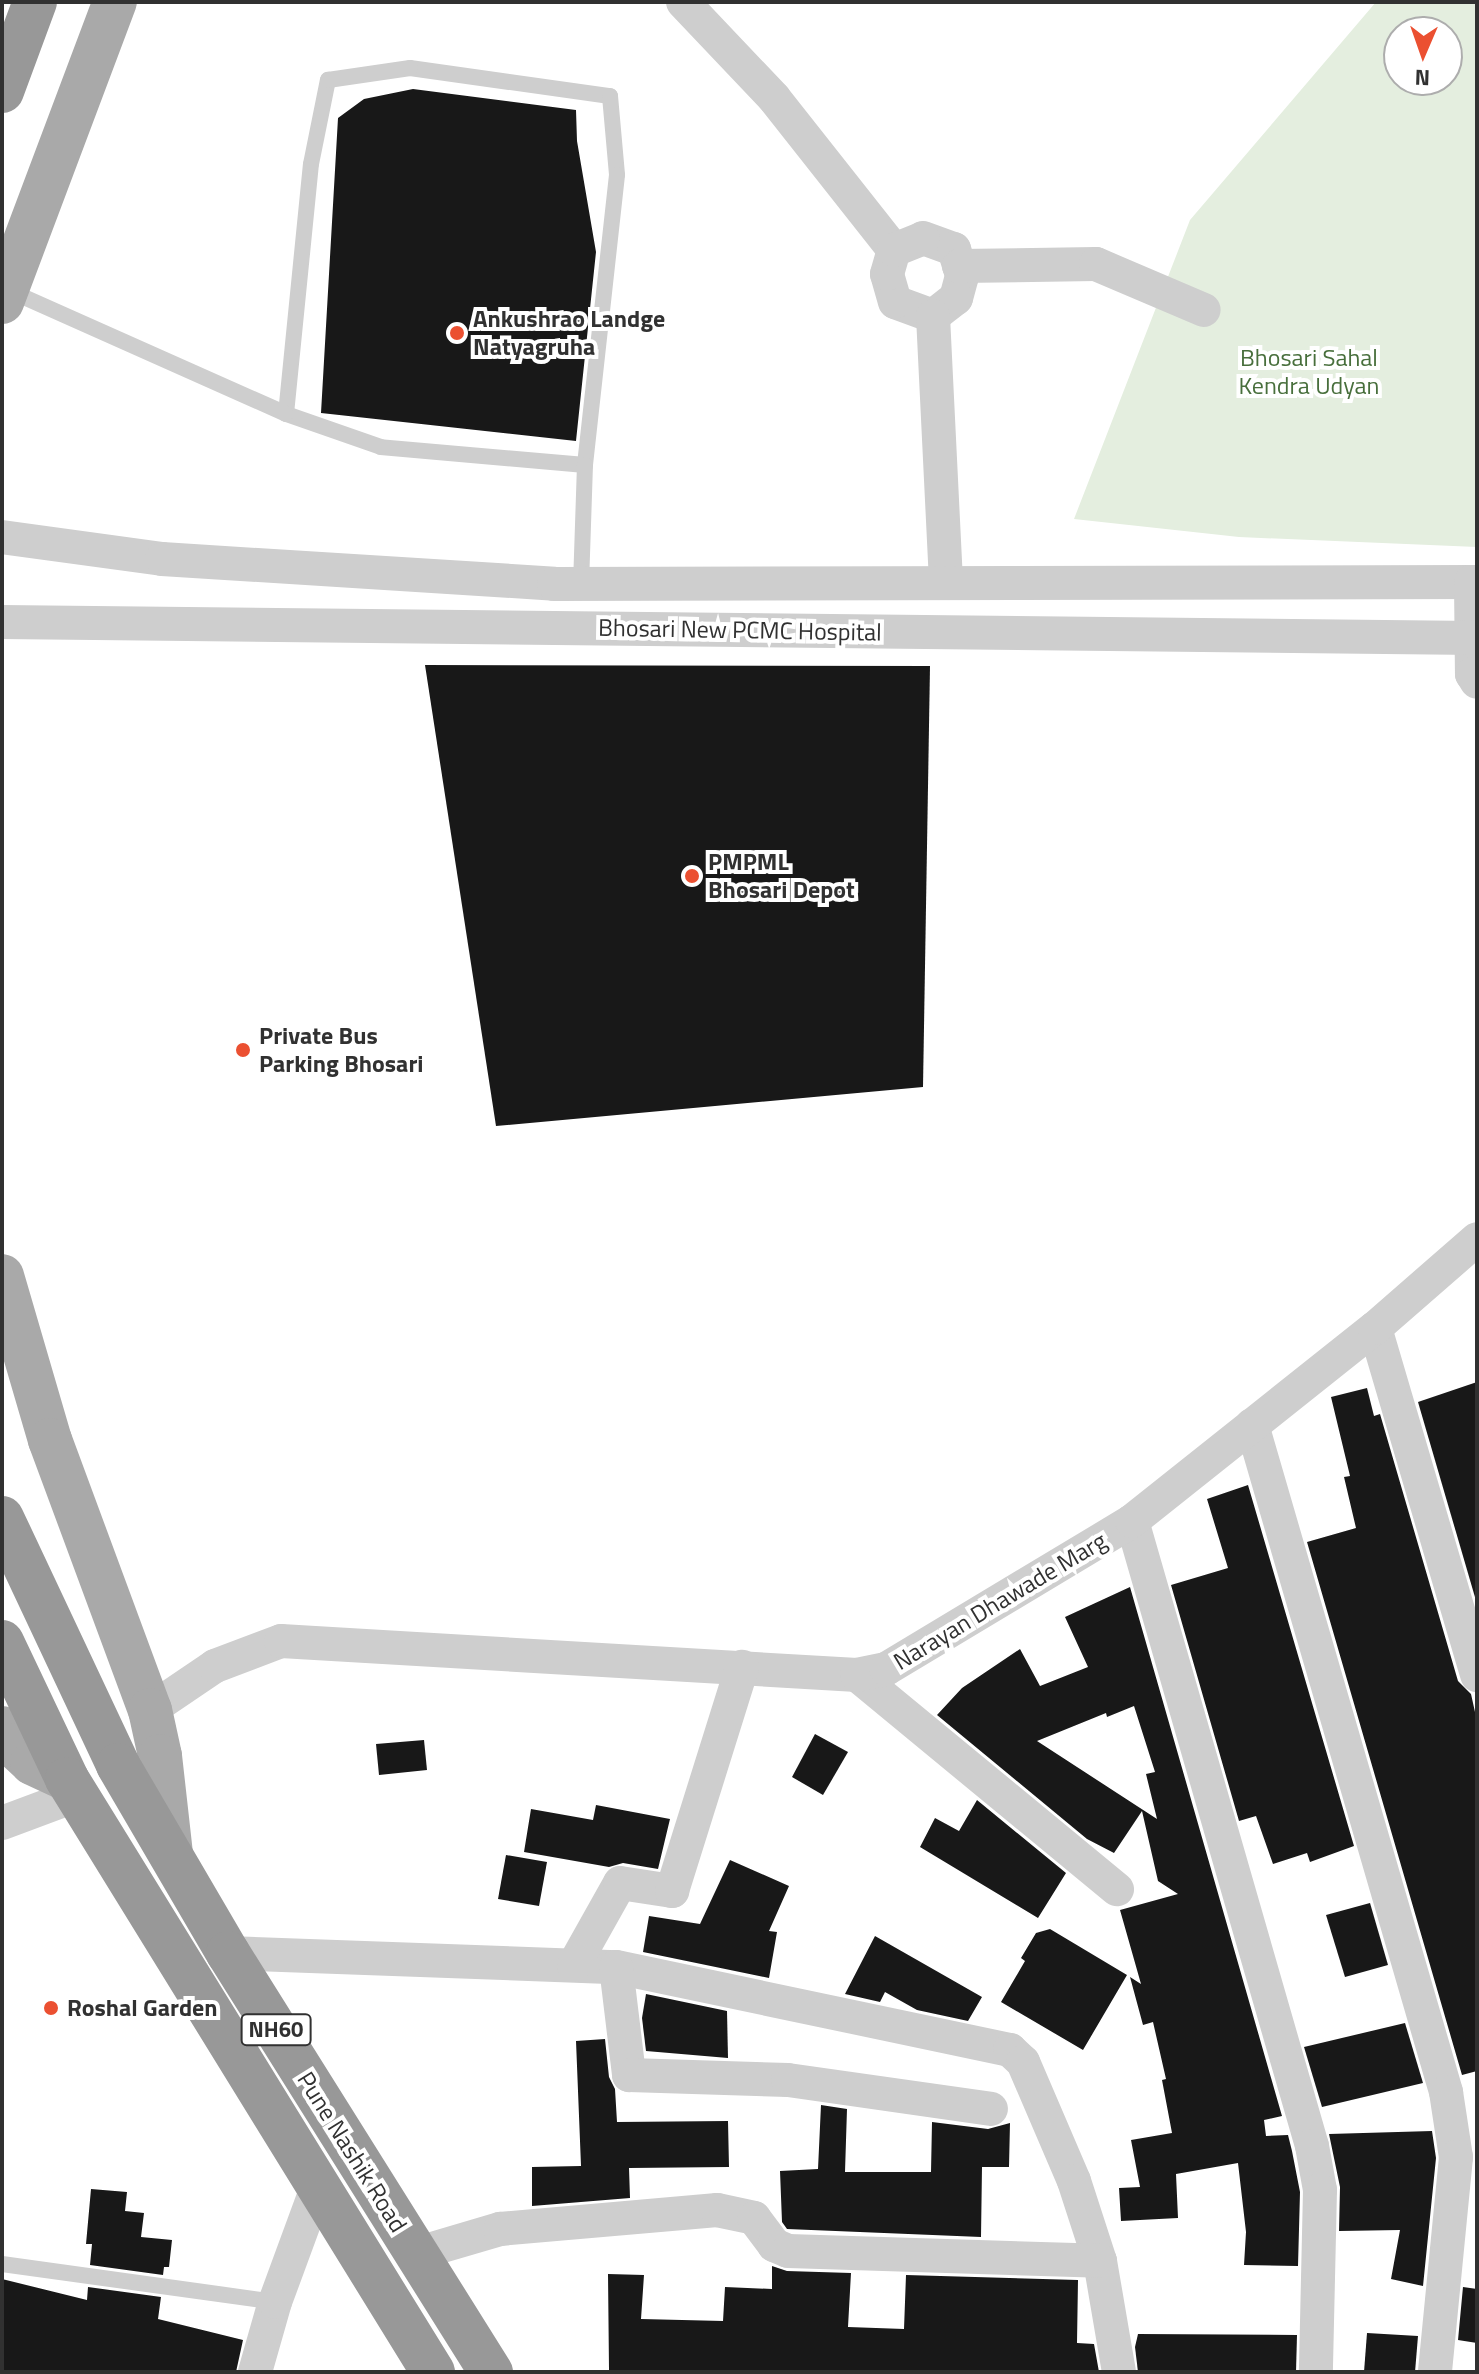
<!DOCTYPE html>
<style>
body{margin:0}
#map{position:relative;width:1479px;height:2374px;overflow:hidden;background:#fff;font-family:"Titillium Web",sans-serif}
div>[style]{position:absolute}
.green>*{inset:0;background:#e4eedf}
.building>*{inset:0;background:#181818}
.lane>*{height:16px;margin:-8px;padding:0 8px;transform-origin:8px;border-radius:8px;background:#cecece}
.street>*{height:34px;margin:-17px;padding:0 17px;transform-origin:17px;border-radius:17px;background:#cecece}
.primary>*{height:44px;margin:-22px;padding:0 22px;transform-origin:22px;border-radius:22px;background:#a9a9a9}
.highway>*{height:44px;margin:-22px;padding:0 22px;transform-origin:22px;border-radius:22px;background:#989898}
.dots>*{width:22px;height:22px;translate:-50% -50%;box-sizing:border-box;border:4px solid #fff;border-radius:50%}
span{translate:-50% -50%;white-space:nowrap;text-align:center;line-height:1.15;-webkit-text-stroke:8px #fff;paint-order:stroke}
.shield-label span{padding:2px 6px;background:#fff;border:2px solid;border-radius:6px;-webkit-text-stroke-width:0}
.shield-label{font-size:22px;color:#313131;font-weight:700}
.poi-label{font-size:24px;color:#313131;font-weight:700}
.left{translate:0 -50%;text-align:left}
.park-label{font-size:24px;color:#486f3c}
.street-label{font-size:24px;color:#313131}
.frame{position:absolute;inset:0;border:4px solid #313131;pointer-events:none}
.north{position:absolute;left:1383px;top:16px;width:80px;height:80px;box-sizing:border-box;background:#fff;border:2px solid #adadad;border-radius:50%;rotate:182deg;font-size:22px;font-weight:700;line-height:32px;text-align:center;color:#313131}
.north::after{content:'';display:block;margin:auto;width:28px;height:36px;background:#eb5031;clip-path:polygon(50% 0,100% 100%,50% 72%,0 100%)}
</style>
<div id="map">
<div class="green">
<div style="clip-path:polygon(evenodd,1376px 2px,1477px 2px,1477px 547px,1239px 537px,1074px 519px,1190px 220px,1376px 2px,1399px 32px,1447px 32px,1447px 80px,1399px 80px,1399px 32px)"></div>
</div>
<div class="building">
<div style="clip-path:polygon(413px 89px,576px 110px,577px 141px,596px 252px,576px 441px,321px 413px,338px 118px,364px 99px)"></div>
<div style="clip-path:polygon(425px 665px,930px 666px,923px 1087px,496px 1126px)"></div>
<div style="clip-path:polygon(1477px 1382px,1477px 1604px,1418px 1402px)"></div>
<div style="clip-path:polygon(1367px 1388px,1374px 1416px,1380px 1414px,1458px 1681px,1471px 1694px,1477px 1721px,1477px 2071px,1462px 2075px,1307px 1542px,1356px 1528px,1344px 1477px,1350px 1476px,1331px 1397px)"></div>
<div style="clip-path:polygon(1248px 1485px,1354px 1846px,1310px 1862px,1307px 1853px,1273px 1864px,1256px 1816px,1239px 1821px,1171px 1585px,1228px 1568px,1207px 1499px)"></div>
<div style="clip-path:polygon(evenodd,1130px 1587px,1282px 2116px,1264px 2120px,1266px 2136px,1288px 2135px,1292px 2151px,1300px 2192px,1298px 2266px,1244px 2265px,1246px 2232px,1238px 2163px,1176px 2174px,1178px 2218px,1121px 2221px,1119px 2188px,1140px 2187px,1131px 2140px,1172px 2133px,1162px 2080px,1166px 2079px,1153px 2022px,1143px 2025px,1130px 1977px,1141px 1984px,1120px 1910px,1178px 1894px,1158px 1881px,1142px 1811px,1114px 1853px,1087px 1839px,937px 1715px,962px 1688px,1020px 1649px,1040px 1686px,1088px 1667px,1065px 1617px,1130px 1587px,1134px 1706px,1155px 1772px,1146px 1774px,1157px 1819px,1037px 1741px,1106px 1713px,1107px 1717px,1134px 1706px)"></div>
<div style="clip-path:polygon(815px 1734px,848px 1752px,823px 1795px,792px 1777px)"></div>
<div style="clip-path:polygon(424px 1740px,427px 1770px,379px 1775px,376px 1744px)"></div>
<div style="clip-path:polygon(977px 1800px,1066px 1873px,1038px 1918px,920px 1847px,935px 1818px,959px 1831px)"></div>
<div style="clip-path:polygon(596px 1805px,670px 1819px,658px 1869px,623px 1863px,609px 1867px,524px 1852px,531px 1809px,593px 1820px)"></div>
<div style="clip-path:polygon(506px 1855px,547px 1862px,539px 1906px,498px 1899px)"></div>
<div style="clip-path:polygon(730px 1860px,789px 1886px,769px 1931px,777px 1932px,769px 1978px,643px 1952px,649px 1916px,700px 1924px)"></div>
<div style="clip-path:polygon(1370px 1903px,1388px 1965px,1345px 1977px,1326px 1915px)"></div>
<div style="clip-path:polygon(1050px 1929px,1127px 1975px,1083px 2050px,1001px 2002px,1025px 1961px,1021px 1958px,1036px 1933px)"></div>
<div style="clip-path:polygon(875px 1936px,982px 1997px,968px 2021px,917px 2010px,885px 1992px,880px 2002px,845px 1994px)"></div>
<div style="clip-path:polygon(646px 1994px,727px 2011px,728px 2058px,646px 2051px,642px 2018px)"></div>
<div style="clip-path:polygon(1405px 2023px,1423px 2083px,1322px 2107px,1304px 2047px)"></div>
<div style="clip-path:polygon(605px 2039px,609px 2077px,615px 2089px,617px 2122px,728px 2121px,729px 2167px,629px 2168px,630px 2198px,532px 2206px,532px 2167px,581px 2166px,576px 2041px)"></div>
<div style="clip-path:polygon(821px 2105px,847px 2109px,845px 2172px,931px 2172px,932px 2122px,988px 2129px,1010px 2123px,1009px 2167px,982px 2167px,981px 2237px,787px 2229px,782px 2222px,780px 2171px,818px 2169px)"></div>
<div style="clip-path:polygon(1432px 2131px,1436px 2158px,1423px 2286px,1391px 2279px,1400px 2230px,1339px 2231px,1340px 2187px,1329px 2134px)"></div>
<div style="clip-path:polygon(91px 2189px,127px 2192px,125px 2211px,144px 2213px,141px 2237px,172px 2240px,169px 2267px,164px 2267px,163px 2275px,90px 2265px,92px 2244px,86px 2244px)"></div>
<div style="clip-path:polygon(772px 2266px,787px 2271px,851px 2273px,848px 2327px,904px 2329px,906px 2275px,1078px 2280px,1077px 2343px,1094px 2344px,1099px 2372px,609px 2370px,608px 2274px,644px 2275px,641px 2319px,723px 2321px,725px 2287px,772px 2289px)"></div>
<div style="clip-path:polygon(2px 2279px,87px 2300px,88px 2287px,161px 2297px,158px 2319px,243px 2340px,236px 2372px,2px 2372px)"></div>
<div style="clip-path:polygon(1463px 2287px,1477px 2289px,1477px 2343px,1458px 2340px)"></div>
<div style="clip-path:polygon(1367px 2333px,1418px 2336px,1415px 2372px,1364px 2372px)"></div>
<div style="clip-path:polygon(1138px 2334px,1297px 2335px,1296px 2372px,1138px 2372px,1135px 2347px)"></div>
</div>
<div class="lane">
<div style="left:410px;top:68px;width:202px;rotate:8deg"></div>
<div style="left:610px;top:96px;width:79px;rotate:84.9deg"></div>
<div style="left:617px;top:175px;width:292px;rotate:96.3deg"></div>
<div style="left:585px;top:465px;width:205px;rotate:-175deg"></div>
<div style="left:381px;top:447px;width:101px;rotate:-160.8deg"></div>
<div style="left:286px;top:414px;width:251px;rotate:-84.3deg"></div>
<div style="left:311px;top:164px;width:86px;rotate:-78.6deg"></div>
<div style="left:328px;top:80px;width:83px;rotate:-8.3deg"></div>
<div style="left:8px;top:290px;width:304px;rotate:24deg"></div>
<div style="left:581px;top:585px;width:120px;rotate:-88.1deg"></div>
<div style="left:2px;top:2264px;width:276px;rotate:7.9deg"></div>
</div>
<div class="street">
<div style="left:683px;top:2px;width:132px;rotate:46.5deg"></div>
<div style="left:774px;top:98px;width:194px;rotate:51.7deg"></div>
<div style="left:923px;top:238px;width:33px;rotate:20deg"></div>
<div style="left:954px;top:249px;width:28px;rotate:73deg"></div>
<div style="left:962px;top:276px;width:23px;rotate:105deg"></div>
<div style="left:956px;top:298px;width:29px;rotate:142deg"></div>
<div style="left:933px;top:316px;width:40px;rotate:-159.8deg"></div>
<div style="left:895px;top:302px;width:29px;rotate:-106deg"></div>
<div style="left:887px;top:274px;width:25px;rotate:-74deg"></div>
<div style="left:894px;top:250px;width:31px;rotate:-22deg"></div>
<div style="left:959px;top:266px;width:137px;rotate:-0.8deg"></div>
<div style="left:1096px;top:264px;width:117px;rotate:23.1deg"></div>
<div style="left:933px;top:316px;width:267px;rotate:87.2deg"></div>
<div style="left:2px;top:537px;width:162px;rotate:7.8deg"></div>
<div style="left:162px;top:559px;width:393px;rotate:3.6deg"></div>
<div style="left:554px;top:584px;width:923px;rotate:-0.12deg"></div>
<div style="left:1471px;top:582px;width:92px;rotate:89.4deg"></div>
<div style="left:1472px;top:674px;width:9px;rotate:58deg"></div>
<div style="left:2px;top:622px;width:1475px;rotate:0.62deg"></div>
<div style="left:1375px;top:1328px;width:362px;rotate:73.6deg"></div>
<div style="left:1252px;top:1425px;width:695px;rotate:73.78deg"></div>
<div style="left:1446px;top:2092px;width:66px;rotate:81.3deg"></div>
<div style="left:1456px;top:2157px;width:216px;rotate:95.6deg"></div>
<div style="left:1132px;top:1521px;width:650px;rotate:73.93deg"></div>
<div style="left:1312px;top:2146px;width:45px;rotate:79.7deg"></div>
<div style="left:1320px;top:2190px;width:182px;rotate:91.3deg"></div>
<div style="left:857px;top:1675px;width:337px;rotate:39.5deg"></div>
<div style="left:150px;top:1710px;width:78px;rotate:-34.1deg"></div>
<div style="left:215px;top:1666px;width:71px;rotate:-20.7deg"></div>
<div style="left:281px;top:1641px;width:577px;rotate:3.38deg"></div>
<div style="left:857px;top:1675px;width:30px;rotate:-12deg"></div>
<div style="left:886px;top:1669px;width:287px;rotate:-31deg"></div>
<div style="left:1132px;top:1521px;width:310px;rotate:-38.5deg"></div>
<div style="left:1375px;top:1328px;width:135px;rotate:-41.1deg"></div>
<div style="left:2px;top:1823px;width:80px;rotate:-20.5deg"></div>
<div style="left:228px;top:1953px;width:388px;rotate:2.1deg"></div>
<div style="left:616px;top:1967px;width:403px;rotate:11.9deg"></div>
<div style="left:1010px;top:2050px;width:18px;rotate:43deg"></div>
<div style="left:1023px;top:2062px;width:129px;rotate:66.8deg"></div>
<div style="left:1074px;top:2181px;width:84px;rotate:72deg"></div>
<div style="left:1100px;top:2261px;width:113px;rotate:80.3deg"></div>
<div style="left:574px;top:1965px;width:94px;rotate:-60.7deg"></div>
<div style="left:620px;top:1883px;width:53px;rotate:8.7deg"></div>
<div style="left:672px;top:1891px;width:235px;rotate:-72.6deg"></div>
<div style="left:616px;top:1967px;width:109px;rotate:83.1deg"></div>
<div style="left:629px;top:2075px;width:159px;rotate:1.8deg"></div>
<div style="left:788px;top:2080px;width:205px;rotate:8.1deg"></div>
<div style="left:415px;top:2254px;width:89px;rotate:-16.4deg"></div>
<div style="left:500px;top:2229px;width:218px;rotate:-5deg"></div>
<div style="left:717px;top:2210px;width:38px;rotate:12deg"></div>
<div style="left:754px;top:2218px;width:34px;rotate:53deg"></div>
<div style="left:774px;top:2245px;width:15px;rotate:23deg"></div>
<div style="left:788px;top:2251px;width:312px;rotate:1.8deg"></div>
<div style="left:255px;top:2372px;width:73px;rotate:-74.1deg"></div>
<div style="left:275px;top:2302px;width:125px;rotate:-69.8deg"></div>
</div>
<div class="primary">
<div style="left:2px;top:302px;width:321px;rotate:-69.4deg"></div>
<div style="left:2px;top:1276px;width:171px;rotate:73.7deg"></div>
<div style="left:50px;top:1440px;width:288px;rotate:69.7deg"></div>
<div style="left:150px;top:1710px;width:47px;rotate:77.7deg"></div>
<div style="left:160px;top:1756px;width:99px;rotate:83.6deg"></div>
<div style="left:2px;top:1728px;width:20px;rotate:57deg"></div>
<div style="left:13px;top:1745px;width:26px;rotate:43deg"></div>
<div style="left:32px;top:1763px;width:38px;rotate:25deg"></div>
</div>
<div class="highway">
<div style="left:2px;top:91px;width:95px;rotate:-69.7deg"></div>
<div style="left:2px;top:1518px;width:273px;rotate:64.8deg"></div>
<div style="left:118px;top:1765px;width:218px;rotate:59.7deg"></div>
<div style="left:228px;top:1953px;width:495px;rotate:57.9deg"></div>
<div style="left:2px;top:1642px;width:152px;rotate:64.6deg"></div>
<div style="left:67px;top:1779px;width:697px;rotate:58.32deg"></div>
</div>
<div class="dots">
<div style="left:457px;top:333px;background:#eb5031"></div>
<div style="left:692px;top:876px;background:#eb5031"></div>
<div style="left:243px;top:1050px;background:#eb5031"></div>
<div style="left:51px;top:2008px;background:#eb5031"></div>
</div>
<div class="shield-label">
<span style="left:276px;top:2030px">NH60</span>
</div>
<div class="poi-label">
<span class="left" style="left:473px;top:333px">Ankushrao Landge<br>Natyagruha</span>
<span class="left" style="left:708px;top:876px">PMPML<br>Bhosari Depot</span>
<span class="left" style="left:259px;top:1050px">Private Bus<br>Parking Bhosari</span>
<span class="left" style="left:67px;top:2008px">Roshal Garden</span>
</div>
<div class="park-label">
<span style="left:1309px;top:372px">Bhosari Sahal<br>Kendra Udyan</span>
</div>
<div class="street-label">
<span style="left:740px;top:630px;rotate:1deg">Bhosari New PCMC Hospital</span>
<span style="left:1000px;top:1601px;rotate:-31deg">Narayan Dhawade Marg</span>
<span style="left:352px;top:2152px;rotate:58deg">Pune Nashik Road</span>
</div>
<div class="frame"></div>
<div class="north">N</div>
</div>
